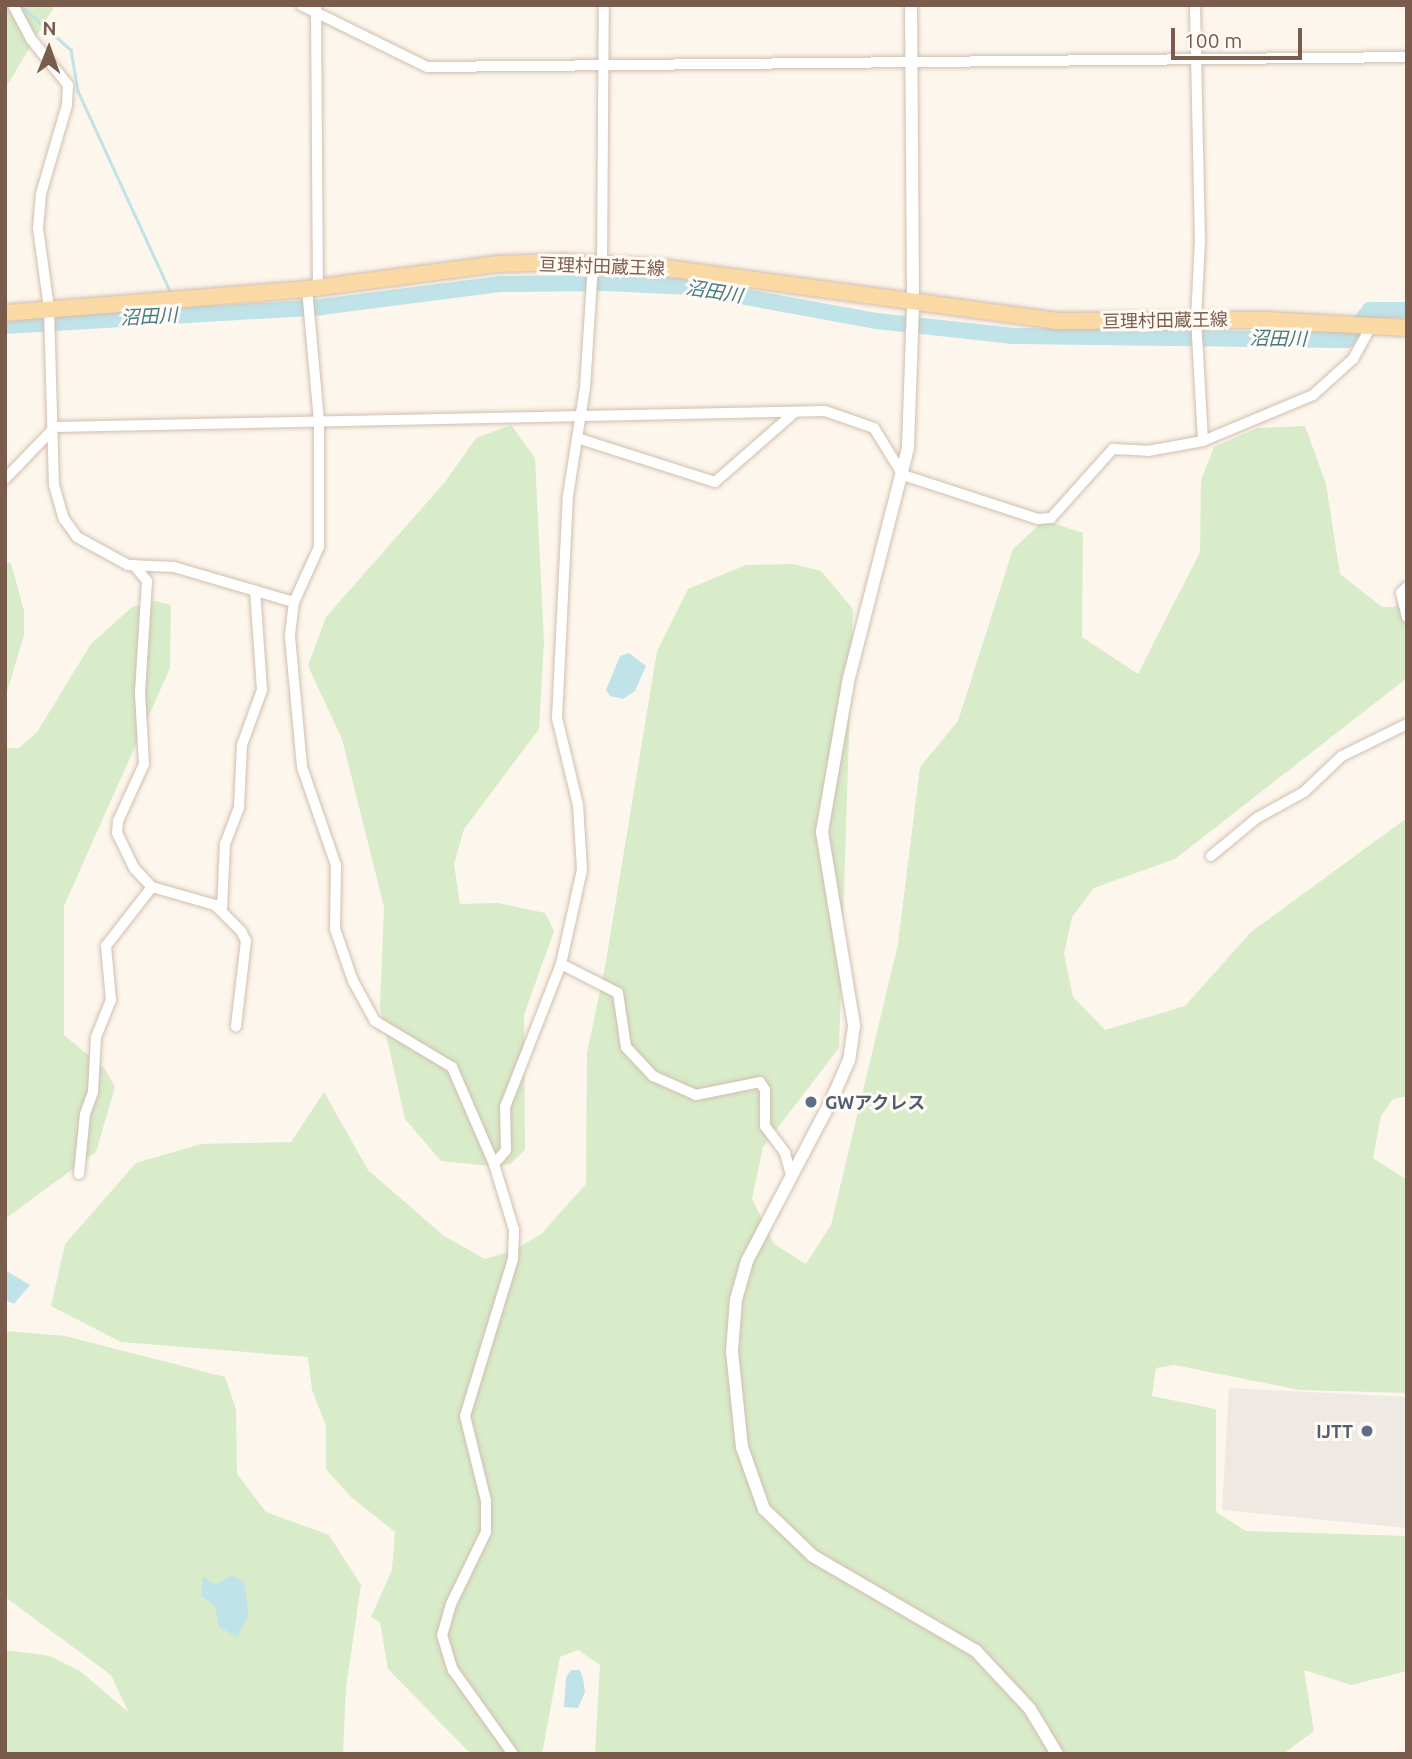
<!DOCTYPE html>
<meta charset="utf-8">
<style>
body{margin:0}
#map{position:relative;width:1412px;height:1759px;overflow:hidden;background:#fdf6ec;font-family:Ubuntu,"Noto Sans JP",sans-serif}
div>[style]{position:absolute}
.industrial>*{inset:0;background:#efe9e4}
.green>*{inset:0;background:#d8ecc9}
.water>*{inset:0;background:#bfe3e8}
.stream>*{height:2.5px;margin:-1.25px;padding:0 1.25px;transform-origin:1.25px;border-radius:1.25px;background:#bfe3e8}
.river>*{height:16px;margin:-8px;padding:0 8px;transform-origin:8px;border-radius:8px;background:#bfe3e8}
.roads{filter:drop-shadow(0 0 2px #d1beb0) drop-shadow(0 0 2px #d1beb0)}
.minor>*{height:10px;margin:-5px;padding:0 5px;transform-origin:5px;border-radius:5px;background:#fff}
.tertiary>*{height:12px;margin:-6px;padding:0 6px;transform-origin:6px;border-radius:6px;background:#fff}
.primary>*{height:16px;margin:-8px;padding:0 8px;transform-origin:8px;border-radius:8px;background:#fbd9a5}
.dots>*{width:19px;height:19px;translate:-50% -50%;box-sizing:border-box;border:4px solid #fffaf3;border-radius:50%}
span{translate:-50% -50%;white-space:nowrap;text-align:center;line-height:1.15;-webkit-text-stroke:6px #fffaf3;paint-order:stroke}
.street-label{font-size:18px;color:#7a5c4d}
.service-label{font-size:18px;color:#4e5e75;font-weight:700}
.left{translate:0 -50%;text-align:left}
.right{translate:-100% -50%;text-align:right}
.water-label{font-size:19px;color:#437c86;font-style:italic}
.frame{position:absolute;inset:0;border:7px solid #7a5c4d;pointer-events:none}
.north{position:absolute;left:14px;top:14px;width:70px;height:70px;-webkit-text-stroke:5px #fffaf3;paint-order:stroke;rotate:1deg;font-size:19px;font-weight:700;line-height:28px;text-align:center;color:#7a5c4d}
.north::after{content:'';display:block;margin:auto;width:24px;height:32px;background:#7a5c4d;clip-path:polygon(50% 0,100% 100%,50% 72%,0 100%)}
.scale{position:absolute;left:1171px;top:28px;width:131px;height:32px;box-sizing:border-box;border:4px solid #7a5c4d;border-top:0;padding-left:9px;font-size:21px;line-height:24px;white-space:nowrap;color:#7a5c4d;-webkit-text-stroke:5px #fffaf3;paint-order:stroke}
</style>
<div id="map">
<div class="industrial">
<div style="clip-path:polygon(1229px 1388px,1407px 1397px,1407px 1528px,1222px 1510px)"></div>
</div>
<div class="green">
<div style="clip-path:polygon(5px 5px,54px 7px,5px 89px)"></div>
<div style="clip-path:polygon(511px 425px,535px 458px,544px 642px,539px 729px,464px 829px,454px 864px,460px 904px,498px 903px,545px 913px,554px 931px,524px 1015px,525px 1150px,510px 1164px,491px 1166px,441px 1161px,405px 1119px,380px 1008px,384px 907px,342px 739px,308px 666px,326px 617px,445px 482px,476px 438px)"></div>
<div style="clip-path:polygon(1305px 426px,1326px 484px,1340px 574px,1382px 607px,1394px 607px,1407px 595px,1407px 678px,1175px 859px,1094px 888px,1072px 917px,1064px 954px,1073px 997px,1105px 1030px,1185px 1006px,1251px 932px,1407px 818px,1407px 1096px,1393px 1099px,1381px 1116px,1373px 1158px,1407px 1180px,1407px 1393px,1300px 1390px,1174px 1365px,1156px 1368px,1152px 1396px,1216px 1409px,1216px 1512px,1246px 1531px,1407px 1536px,1407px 1671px,1351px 1685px,1304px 1670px,1314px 1731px,1283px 1754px,595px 1754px,600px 1665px,578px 1650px,560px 1657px,542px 1754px,471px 1754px,388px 1669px,380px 1622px,371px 1617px,392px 1570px,395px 1532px,351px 1497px,326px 1469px,326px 1426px,312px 1390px,308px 1357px,121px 1342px,51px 1306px,65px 1244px,136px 1163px,201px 1144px,291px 1142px,324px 1092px,368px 1170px,444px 1236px,485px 1259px,512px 1251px,541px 1234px,586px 1184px,587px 1053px,605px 967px,657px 651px,688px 589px,746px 565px,793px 564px,821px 571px,853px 609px,839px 1048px,763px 1147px,752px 1199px,774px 1244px,806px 1264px,831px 1225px,898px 944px,920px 767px,958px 721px,1013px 549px,1044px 520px,1083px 533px,1082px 637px,1138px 674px,1200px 552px,1201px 480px,1214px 447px,1257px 428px)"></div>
<div style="clip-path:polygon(5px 562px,11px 563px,24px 611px,24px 635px,5px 699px)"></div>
<div style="clip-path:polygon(155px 601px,171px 605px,170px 668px,64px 906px,64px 1035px,105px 1069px,115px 1087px,96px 1152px,5px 1219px,5px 748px,19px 748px,37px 732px,91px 644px,132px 607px)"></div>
<div style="clip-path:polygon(5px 1331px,65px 1336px,225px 1377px,236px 1409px,237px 1474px,266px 1512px,329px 1535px,361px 1585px,346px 1687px,343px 1754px,5px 1754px,5px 1650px,50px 1656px,80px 1671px,129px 1713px,111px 1675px,5px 1597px)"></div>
</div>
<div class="water">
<div style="clip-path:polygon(629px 653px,646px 666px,635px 691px,623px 699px,610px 696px,606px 690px,620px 656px)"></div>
<div style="clip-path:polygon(5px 1270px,30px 1285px,14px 1304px,5px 1300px)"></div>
<div style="clip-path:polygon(232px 1575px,244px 1582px,247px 1601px,248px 1616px,237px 1637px,219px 1627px,215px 1606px,201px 1596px,203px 1576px,215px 1585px)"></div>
<div style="clip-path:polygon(571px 1670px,580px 1670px,583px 1678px,585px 1692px,578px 1708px,564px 1707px,566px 1677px)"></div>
</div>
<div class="stream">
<div style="left:20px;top:5px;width:68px;rotate:41.4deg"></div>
<div style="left:71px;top:50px;width:42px;rotate:80.3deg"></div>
<div style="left:78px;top:91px;width:222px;rotate:65.3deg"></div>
<div style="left:176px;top:306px;width:9px;rotate:69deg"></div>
</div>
<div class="river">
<div style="left:5px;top:326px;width:317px;rotate:-3.4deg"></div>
<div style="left:321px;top:307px;width:180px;rotate:-7.3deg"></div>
<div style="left:500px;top:284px;width:105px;rotate:-0.5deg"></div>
<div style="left:605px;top:283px;width:86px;rotate:2.7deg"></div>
<div style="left:691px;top:287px;width:189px;rotate:10.4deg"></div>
<div style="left:877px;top:321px;width:137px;rotate:6.3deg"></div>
<div style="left:1013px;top:336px;width:334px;rotate:0.7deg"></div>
<div style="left:1347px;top:340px;width:38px;rotate:-53deg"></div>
<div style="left:1370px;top:310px;width:37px"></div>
</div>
<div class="roads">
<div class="minor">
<div style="left:13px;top:5px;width:38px;rotate:62deg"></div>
<div style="left:31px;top:39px;width:59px;rotate:51.2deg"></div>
<div style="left:68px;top:85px;width:20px;rotate:93deg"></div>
<div style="left:67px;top:105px;width:93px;rotate:106.3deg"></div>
<div style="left:41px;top:194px;width:34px;rotate:95deg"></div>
<div style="left:38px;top:228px;width:81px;rotate:82.2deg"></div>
<div style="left:49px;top:308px;width:177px;rotate:88.4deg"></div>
<div style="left:54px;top:485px;width:35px;rotate:74deg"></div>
<div style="left:64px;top:519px;width:22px;rotate:54deg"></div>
<div style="left:77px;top:537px;width:58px;rotate:28.8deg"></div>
<div style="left:128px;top:565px;width:46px;rotate:2.5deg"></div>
<div style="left:174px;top:567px;width:125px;rotate:16.3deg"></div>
<div style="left:301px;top:5px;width:140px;rotate:26.2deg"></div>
<div style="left:427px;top:67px;width:980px;rotate:-0.58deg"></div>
<div style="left:1195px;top:5px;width:235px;rotate:88.8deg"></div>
<div style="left:1200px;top:240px;width:79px;rotate:92.9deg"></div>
<div style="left:1196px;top:319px;width:122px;rotate:86.7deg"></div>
<div style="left:316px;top:8px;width:280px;rotate:89.6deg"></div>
<div style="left:602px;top:264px;width:259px;rotate:-89.6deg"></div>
<div style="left:307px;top:289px;width:132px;rotate:84.8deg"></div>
<div style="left:319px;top:420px;width:127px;rotate:90deg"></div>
<div style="left:319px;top:547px;width:60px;rotate:114.4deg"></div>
<div style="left:294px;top:602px;width:35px;rotate:97deg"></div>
<div style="left:290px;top:637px;width:131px;rotate:84.7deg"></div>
<div style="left:302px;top:767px;width:104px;rotate:70.9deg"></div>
<div style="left:336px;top:865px;width:64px;rotate:90.9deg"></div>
<div style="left:335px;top:929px;width:55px;rotate:70.9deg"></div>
<div style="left:353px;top:981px;width:46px;rotate:61.2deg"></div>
<div style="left:375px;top:1021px;width:90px;rotate:30.9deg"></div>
<div style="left:452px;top:1067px;width:106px;rotate:66.6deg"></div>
<div style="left:494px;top:1164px;width:69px;rotate:73.1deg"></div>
<div style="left:514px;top:1230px;width:29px;rotate:92deg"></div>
<div style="left:513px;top:1259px;width:164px;rotate:107deg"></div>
<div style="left:465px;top:1416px;width:88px;rotate:76.1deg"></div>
<div style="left:486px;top:1501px;width:31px;rotate:90deg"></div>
<div style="left:486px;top:1532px;width:80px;rotate:115.9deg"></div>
<div style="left:451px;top:1604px;width:32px;rotate:106deg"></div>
<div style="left:442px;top:1635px;width:37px;rotate:73deg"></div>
<div style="left:453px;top:1670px;width:103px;rotate:54.5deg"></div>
<div style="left:577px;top:438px;width:145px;rotate:17.7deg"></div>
<div style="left:715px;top:482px;width:106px;rotate:-41.2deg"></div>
<div style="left:5px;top:479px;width:72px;rotate:-46.1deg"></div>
<div style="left:55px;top:427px;width:770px;rotate:-1.19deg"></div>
<div style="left:825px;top:411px;width:52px;rotate:19.1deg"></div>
<div style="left:874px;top:428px;width:55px;rotate:58.3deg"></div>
<div style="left:903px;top:475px;width:142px;rotate:18.1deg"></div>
<div style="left:1038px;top:519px;width:13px;rotate:-4deg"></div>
<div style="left:1051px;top:518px;width:93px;rotate:-48.1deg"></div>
<div style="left:1113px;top:449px;width:35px;rotate:3deg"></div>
<div style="left:1148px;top:451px;width:56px;rotate:-10.3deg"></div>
<div style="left:1203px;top:441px;width:119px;rotate:-22.7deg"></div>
<div style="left:1313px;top:395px;width:54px;rotate:-42deg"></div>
<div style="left:1353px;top:359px;width:37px;rotate:-61deg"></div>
<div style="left:134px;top:565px;width:21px;rotate:51deg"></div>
<div style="left:147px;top:581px;width:112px;rotate:93.6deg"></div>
<div style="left:140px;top:693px;width:71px;rotate:86.8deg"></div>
<div style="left:144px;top:764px;width:63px;rotate:114.5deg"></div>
<div style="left:118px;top:821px;width:12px;rotate:95deg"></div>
<div style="left:117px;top:833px;width:39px;rotate:64deg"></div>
<div style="left:134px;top:868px;width:26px;rotate:47deg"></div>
<div style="left:152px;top:887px;width:66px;rotate:15.9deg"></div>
<div style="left:215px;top:905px;width:37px;rotate:45deg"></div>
<div style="left:241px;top:931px;width:11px;rotate:63deg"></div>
<div style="left:246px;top:941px;width:86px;rotate:96.7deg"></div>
<div style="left:1407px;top:587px;width:8px;rotate:135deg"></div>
<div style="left:1401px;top:593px;width:25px;rotate:76deg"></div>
<div style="left:1211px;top:856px;width:60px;rotate:-39.6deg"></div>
<div style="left:1257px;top:818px;width:54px;rotate:-29deg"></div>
<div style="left:1304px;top:792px;width:52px;rotate:-43.5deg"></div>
<div style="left:1342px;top:756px;width:72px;rotate:-26.2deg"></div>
<div style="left:222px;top:909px;width:65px;rotate:-87.4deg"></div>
<div style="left:225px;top:844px;width:40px;rotate:-69deg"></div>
<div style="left:239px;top:807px;width:62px;rotate:-87.2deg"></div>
<div style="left:242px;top:745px;width:59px;rotate:-70deg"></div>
<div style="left:262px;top:690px;width:100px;rotate:-94deg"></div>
<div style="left:561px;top:964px;width:64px;rotate:27deg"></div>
<div style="left:618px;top:993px;width:55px;rotate:81.6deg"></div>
<div style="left:626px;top:1047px;width:40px;rotate:47deg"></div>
<div style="left:653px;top:1076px;width:47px;rotate:23.8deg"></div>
<div style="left:696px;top:1095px;width:65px;rotate:-11.5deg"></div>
<div style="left:760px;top:1082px;width:9px;rotate:58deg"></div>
<div style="left:765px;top:1090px;width:36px;rotate:90deg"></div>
<div style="left:765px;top:1126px;width:34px;rotate:53deg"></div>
<div style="left:785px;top:1153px;width:20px;rotate:75deg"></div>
<div style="left:494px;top:1164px;width:18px;rotate:-49deg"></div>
<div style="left:506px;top:1150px;width:43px;rotate:-91.3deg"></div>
<div style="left:505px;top:1107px;width:154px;rotate:-68.6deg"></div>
<div style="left:561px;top:964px;width:96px;rotate:-77.4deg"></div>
<div style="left:582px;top:870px;width:65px;rotate:-93.5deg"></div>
<div style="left:578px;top:805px;width:89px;rotate:-103.6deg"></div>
<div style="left:557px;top:718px;width:222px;rotate:-87.2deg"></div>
<div style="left:568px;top:496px;width:109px;rotate:-81.1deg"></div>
<div style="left:585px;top:388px;width:125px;rotate:-86.3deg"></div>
<div style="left:79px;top:1174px;width:60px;rotate:-84.3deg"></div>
<div style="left:85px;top:1114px;width:23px;rotate:-70deg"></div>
<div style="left:93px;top:1092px;width:55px;rotate:-86.9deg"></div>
<div style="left:96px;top:1037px;width:40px;rotate:-68deg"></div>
<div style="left:111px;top:1000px;width:54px;rotate:-95.3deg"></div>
<div style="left:106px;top:946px;width:75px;rotate:-52.1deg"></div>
</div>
<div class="tertiary">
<div style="left:911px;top:5px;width:299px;rotate:89.6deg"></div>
<div style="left:913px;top:304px;width:144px;rotate:92deg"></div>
<div style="left:908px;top:448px;width:236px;rotate:104.4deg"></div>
<div style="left:849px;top:677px;width:157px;rotate:99.9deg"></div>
<div style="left:822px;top:832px;width:197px;rotate:80.6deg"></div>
<div style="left:854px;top:1026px;width:34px;rotate:98deg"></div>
<div style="left:849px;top:1060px;width:43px;rotate:113.6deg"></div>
<div style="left:832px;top:1099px;width:183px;rotate:117.7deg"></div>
<div style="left:747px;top:1261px;width:41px;rotate:105.8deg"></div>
<div style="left:736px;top:1300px;width:51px;rotate:94.5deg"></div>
<div style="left:732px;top:1351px;width:97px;rotate:84.1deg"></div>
<div style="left:742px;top:1447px;width:66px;rotate:70.5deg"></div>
<div style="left:764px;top:1509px;width:68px;rotate:43.8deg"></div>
<div style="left:813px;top:1556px;width:189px;rotate:30.2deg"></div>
<div style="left:976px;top:1651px;width:79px;rotate:47deg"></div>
<div style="left:1030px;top:1709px;width:52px;rotate:59deg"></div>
</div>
<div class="primary">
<div style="left:5px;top:313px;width:303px;rotate:-4.5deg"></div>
<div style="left:307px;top:289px;width:193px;rotate:-7.5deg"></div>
<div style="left:498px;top:264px;width:64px;rotate:-1.8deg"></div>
<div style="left:562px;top:262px;width:104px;rotate:3.3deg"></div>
<div style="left:666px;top:268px;width:394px;rotate:7.7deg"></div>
<div style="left:1056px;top:321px;width:209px;rotate:-0.3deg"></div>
<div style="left:1265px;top:320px;width:142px;rotate:3.2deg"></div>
</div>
</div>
<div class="dots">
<div style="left:811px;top:1102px;background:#5c6f8a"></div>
<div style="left:1367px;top:1431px;background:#5c6f8a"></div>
</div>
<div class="street-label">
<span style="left:602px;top:266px;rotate:2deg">亘理村田蔵王線</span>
<span style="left:1165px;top:320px;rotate:-1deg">亘理村田蔵王線</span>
</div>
<div class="service-label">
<span class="left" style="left:825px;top:1102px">GWアクレス</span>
<span class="right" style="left:1353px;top:1431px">IJTT</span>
</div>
<div class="water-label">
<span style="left:714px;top:292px;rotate:9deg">沼田川</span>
<span style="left:149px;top:317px;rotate:-3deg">沼田川</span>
<span style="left:1278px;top:339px;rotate:1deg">沼田川</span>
</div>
<div class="frame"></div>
<div class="north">N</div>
<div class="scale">100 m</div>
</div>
